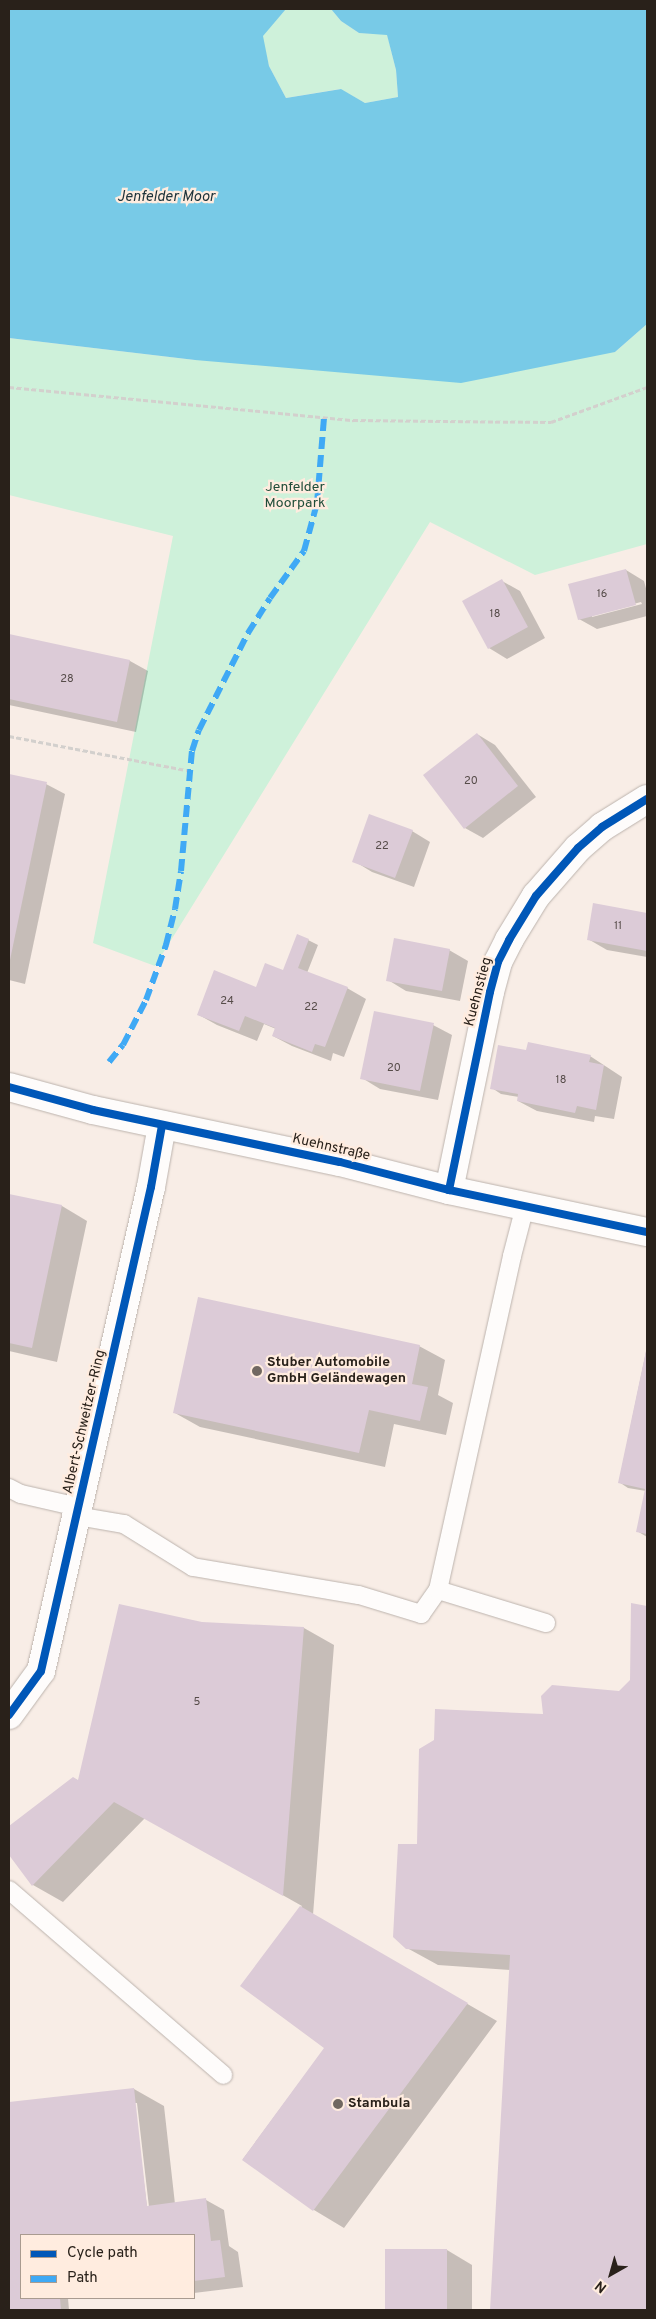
<!DOCTYPE html>
<meta charset="utf-8">
<style>
body{margin:0}
#map{position:relative;width:656px;height:2319px;overflow:hidden;background:#f8ede6;font-family:Overpass,sans-serif}
div>[style]{position:absolute}
.green>*{inset:0;background:#cef1da}
.water>*{inset:0;background:#78cae7}
.shadow>*{inset:0;background:#0003}
.building>*{inset:0;background:#dccbd7}
.path>*{height:3px;margin-top:-1.5px;transform-origin:0;background:repeating-linear-gradient(90deg,#d3d0cd 0 5px,transparent 0 7.5px)}
.roads{filter:drop-shadow(0 0 1px #bcb3ad) drop-shadow(0 0 1px #bcb3ad)}
.service>*{height:18px;margin:-9px;padding:0 9px;transform-origin:9px;border-radius:9px;background:#fefcfb}
.minor>*{height:28px;margin:-14px;padding:0 14px;transform-origin:14px;border-radius:14px;background:#fefcfb}
.tertiary>*{height:28px;margin:-14px;padding:0 14px;transform-origin:14px;border-radius:14px;background:#fefcfb}
.quiet>*{height:6px;margin-top:-3px;transform-origin:0;background:repeating-linear-gradient(90deg,#3fa9f5 0 12px,transparent 0 18px)}
.cycleway>*{height:8px;margin:-4px;padding:0 4px;transform-origin:4px;border-radius:4px;background:#0057b8}
.dots>*{width:14px;height:14px;translate:-50% -50%;box-sizing:border-box;border:2px solid #ffecdf;border-radius:50%}
span{translate:-50% -50%;white-space:nowrap;text-align:center;line-height:1.15;-webkit-text-stroke:4.5px #ffecdf;paint-order:stroke}
.number-label{font-size:11px;color:#564c49}
.number-label span{-webkit-text-stroke-width:0}
.park-label{font-size:14px;color:#1f4d39}
.street-label{font-size:14px;color:#29211a}
.poi-label{font-size:14px;color:#29211a;font-weight:700}
.left{translate:0 -50%;text-align:left}
.water-label{font-size:15px;color:#1d323a;font-style:italic}
.frame{position:absolute;inset:0;border:10px solid #29211a;pointer-events:none}
.legend{position:absolute;left:20px;top:2234px;width:175px;height:65px;box-sizing:border-box;background:#ffecdf;border:1px solid #a99b90;margin:0;padding:6px 9px;list-style:none;font-size:15px;color:#29211a}
.legend li{display:flex;align-items:center;gap:10px;height:25px}
.legend b{width:25px;border:1px solid #a99b90}
.north{position:absolute;left:586px;top:2249px;width:50px;height:50px;-webkit-text-stroke:4px #ffecdf;paint-order:stroke;rotate:218deg;font-size:14px;font-weight:700;line-height:20px;text-align:center;color:#29211a}
.north::after{content:'';display:block;margin:auto;width:18px;height:22px;background:#29211a;clip-path:polygon(50% 0,100% 100%,50% 72%,0 100%)}
</style>
<div id="map">
<div class="green">
<div style="clip-path:polygon(286px 9px,331px 9px,341px 21px,359px 33px,387px 34px,396px 70px,398px 97px,365px 103px,340px 89px,286px 98px,269px 66px,262px 36px)"></div>
<div style="clip-path:polygon(647px 324px,647px 544px,535px 575px,430px 522px,155px 966px,93px 943px,173px 536px,9px 495px,9px 338px,195px 360px,615px 352px)"></div>
</div>
<div class="water">
<div style="clip-path:polygon(9px 9px,286px 9px,263px 36px,269px 66px,286px 98px,341px 89px,365px 103px,398px 97px,396px 70px,387px 35px,359px 33px,341px 21px,331px 9px,647px 9px,647px 324px,615px 352px,461px 383px,195px 360px,9px 338px)"></div>
</div>
<div class="shadow">
<div style="clip-path:polygon(evenodd,626px 570px,644px 581px,647px 592px,647px 616px,597px 629px,579px 619px,626px 570px,641px 602px,642px 604px,592px 617px,592px 615px,641px 602px)"></div>
<div style="clip-path:polygon(502px 581px,520px 591px,545px 638px,507px 659px,489px 648px)"></div>
<div style="clip-path:polygon(9px 635px,130px 661px,148px 671px,136px 732px,9px 705px)"></div>
<div style="clip-path:polygon(477px 734px,495px 745px,536px 797px,483px 838px,465px 828px)"></div>
<div style="clip-path:polygon(9px 776px,46px 784px,65px 794px,25px 984px,9px 980px)"></div>
<div style="clip-path:polygon(412px 831px,430px 842px,414px 887px,372px 872px,354px 861px)"></div>
<div style="clip-path:polygon(594px 905px,647px 914px,647px 957px,607px 950px,588px 939px)"></div>
<div style="clip-path:polygon(308px 940px,318px 945px,307px 973px,347px 988px,366px 999px,344px 1057px,333px 1053px,331px 1061px,292px 1046px,273px 1036px,276px 1029px,264px 1024px,257px 1041px,217px 1025px,199px 1015px,257px 988px,284px 972px)"></div>
<div style="clip-path:polygon(449px 950px,468px 961px,460px 1001px,406px 991px,388px 980px)"></div>
<div style="clip-path:polygon(433px 1025px,452px 1035px,438px 1100px,380px 1089px,362px 1078px)"></div>
<div style="clip-path:polygon(590px 1056px,622px 1077px,614px 1119px,595px 1116px,594px 1122px,537px 1111px,518px 1101px,519px 1097px,501px 1094px,492px 1088px)"></div>
<div style="clip-path:polygon(9px 1195px,62px 1206px,87px 1221px,57px 1362px,9px 1351px)"></div>
<div style="clip-path:polygon(419px 1346px,445px 1360px,438px 1395px,453px 1403px,446px 1435px,394px 1424px,385px 1467px,200px 1427px,175px 1413px)"></div>
<div style="clip-path:polygon(647px 1347px,647px 1537px,637px 1531px,646px 1491px,628px 1488px,619px 1482px)"></div>
<div style="clip-path:polygon(632px 1604px,647px 1608px,647px 2310px,492px 2310px,510px 1970px,438px 1965px,407px 1948px,418px 1846px,544px 1715px,620px 1692px,631px 1680px)"></div>
<div style="clip-path:polygon(202px 1624px,304px 1628px,334px 1645px,313px 1915px,497px 2021px,344px 2228px,314px 2210px,243px 2159px,325px 2048px,242px 1986px,302px 1906px,145px 1818px,63px 1902px,33px 1885px,9px 1853px,9px 1827px,73px 1778px,79px 1781px)"></div>
<div style="clip-path:polygon(evenodd,134px 2089px,164px 2106px,175px 2204px,206px 2200px,224px 2210px,229px 2246px,238px 2252px,243px 2287px,194px 2293px,194px 2235px,21px 2235px,21px 2298px,68px 2298px,69px 2310px,9px 2310px,9px 2103px,134px 2089px,134px 2103px,137px 2103px,149px 2207px,147px 2207px,134px 2103px)"></div>
<div style="clip-path:polygon(386px 2250px,447px 2250px,472px 2265px,472px 2310px,386px 2310px)"></div>
</div>
<div class="building">
<div style="clip-path:polygon(626px 569px,636px 605px,578px 620px,568px 584px)"></div>
<div style="clip-path:polygon(502px 579px,528px 627px,488px 649px,462px 601px)"></div>
<div style="clip-path:polygon(9px 634px,130px 660px,117px 722px,9px 699px)"></div>
<div style="clip-path:polygon(477px 733px,518px 786px,464px 829px,423px 775px)"></div>
<div style="clip-path:polygon(9px 774px,47px 782px,10px 960px,9px 959px)"></div>
<div style="clip-path:polygon(369px 814px,413px 830px,395px 878px,352px 862px)"></div>
<div style="clip-path:polygon(593px 903px,647px 913px,647px 951px,587px 940px)"></div>
<div style="clip-path:polygon(297px 934px,309px 939px,298px 968px,348px 987px,325px 1047px,315px 1044px,312px 1052px,272px 1036px,275px 1028px,245px 1016px,239px 1031px,197px 1015px,214px 970px,256px 987px,265px 963px,283px 970px)"></div>
<div style="clip-path:polygon(394px 938px,450px 949px,442px 991px,386px 981px)"></div>
<div style="clip-path:polygon(374px 1011px,434px 1023px,420px 1091px,360px 1079px)"></div>
<div style="clip-path:polygon(528px 1042px,591px 1055px,589px 1062px,604px 1065px,596px 1110px,577px 1106px,575px 1113px,517px 1101px,518px 1094px,490px 1089px,498px 1045px,526px 1050px)"></div>
<div style="clip-path:polygon(9px 1194px,62px 1205px,32px 1348px,9px 1343px)"></div>
<div style="clip-path:polygon(198px 1297px,420px 1345px,412px 1384px,428px 1387px,420px 1421px,369px 1410px,359px 1453px,173px 1413px)"></div>
<div style="clip-path:polygon(647px 1346px,647px 1534px,636px 1532px,645px 1489px,618px 1483px)"></div>
<div style="clip-path:polygon(631px 1603px,647px 1606px,647px 2310px,490px 2310px,510px 1955px,406px 1949px,393px 1937px,398px 1844px,417px 1844px,419px 1749px,434px 1740px,435px 1709px,543px 1714px,541px 1696px,552px 1685px,619px 1691px,630px 1680px)"></div>
<div style="clip-path:polygon(119px 1604px,202px 1622px,304px 1627px,283px 1896px,114px 1802px,32px 1886px,9px 1855px,9px 1826px,73px 1777px,78px 1780px)"></div>
<div style="clip-path:polygon(300px 1906px,468px 2003px,313px 2211px,242px 2160px,324px 2048px,240px 1986px)"></div>
<div style="clip-path:polygon(134px 2088px,147px 2206px,206px 2198px,211px 2241px,220px 2240px,225px 2277px,194px 2281px,194px 2235px,21px 2235px,21px 2298px,60px 2298px,61px 2310px,9px 2310px,9px 2102px)"></div>
<div style="clip-path:polygon(385px 2249px,447px 2249px,447px 2310px,385px 2310px)"></div>
</div>
<div class="path">
<div style="left:9px;top:387px;width:346px;rotate:5.5deg"></div>
<div style="left:353px;top:420px;width:198px;rotate:0.6deg"></div>
<div style="left:551px;top:422px;width:102px;rotate:-20deg"></div>
<div style="left:9px;top:736px;width:184px;rotate:10.9deg"></div>
</div>
<div class="roads">
<div class="service">
<div style="left:9px;top:1488px;width:13px;rotate:27deg"></div>
<div style="left:21px;top:1494px;width:58px;rotate:12.8deg"></div>
<div style="left:77px;top:1516px;width:48px;rotate:9.7deg"></div>
<div style="left:124px;top:1524px;width:81px;rotate:31.9deg"></div>
<div style="left:193px;top:1567px;width:168px;rotate:9.6deg"></div>
<div style="left:359px;top:1595px;width:65px;rotate:17deg"></div>
<div style="left:421px;top:1614px;width:29px;rotate:-55deg"></div>
<div style="left:438px;top:1590px;width:342px;rotate:-77.5deg"></div>
<div style="left:512px;top:1256px;width:52px;rotate:-75.4deg"></div>
<div style="left:438px;top:1590px;width:113px;rotate:17deg"></div>
<div style="left:9px;top:1890px;width:283px;rotate:40.8deg"></div>
</div>
<div class="minor">
<div style="left:449px;top:1190px;width:202px;rotate:-78.3deg"></div>
<div style="left:490px;top:992px;width:31px;rotate:-75deg"></div>
<div style="left:498px;top:962px;width:25px;rotate:-63deg"></div>
<div style="left:509px;top:940px;width:52px;rotate:-58.5deg"></div>
<div style="left:536px;top:896px;width:64px;rotate:-48.8deg"></div>
<div style="left:578px;top:848px;width:32px;rotate:-41deg"></div>
<div style="left:602px;top:827px;width:53px;rotate:-31.9deg"></div>
<div style="left:9px;top:1715px;width:54px;rotate:-54deg"></div>
<div style="left:41px;top:1671px;width:496px;rotate:-77.2deg"></div>
<div style="left:151px;top:1187px;width:63px;rotate:-79.9deg"></div>
</div>
<div class="tertiary">
<div style="left:9px;top:1087px;width:87px;rotate:15.3deg"></div>
<div style="left:93px;top:1110px;width:252px;rotate:11.9deg"></div>
<div style="left:340px;top:1162px;width:113px;rotate:14.4deg"></div>
<div style="left:449px;top:1190px;width:202px;rotate:12deg"></div>
</div>
</div>
<div class="quiet">
<div style="left:109px;top:1062px;width:22px;rotate:-51deg"></div>
<div style="left:123px;top:1045px;width:51px;rotate:-62.9deg"></div>
<div style="left:146px;top:1000px;width:59px;rotate:-70deg"></div>
<div style="left:166px;top:945px;width:37px;rotate:-76deg"></div>
<div style="left:175px;top:909px;width:38px;rotate:-81deg"></div>
<div style="left:181px;top:871px;width:121px;rotate:-84.8deg"></div>
<div style="left:192px;top:751px;width:22px;rotate:-72deg"></div>
<div style="left:199px;top:730px;width:109px;rotate:-63.2deg"></div>
<div style="left:248px;top:633px;width:41px;rotate:-57.8deg"></div>
<div style="left:270px;top:598px;width:58px;rotate:-54.1deg"></div>
<div style="left:304px;top:551px;width:50px;rotate:-74.8deg"></div>
<div style="left:317px;top:503px;width:85px;rotate:-85.3deg"></div>
</div>
<div class="cycleway">
<div style="left:9px;top:1087px;width:87px;rotate:15.3deg"></div>
<div style="left:93px;top:1110px;width:252px;rotate:11.9deg"></div>
<div style="left:340px;top:1162px;width:113px;rotate:14.4deg"></div>
<div style="left:449px;top:1190px;width:202px;rotate:12deg"></div>
<div style="left:449px;top:1190px;width:202px;rotate:-78.3deg"></div>
<div style="left:490px;top:992px;width:31px;rotate:-75deg"></div>
<div style="left:498px;top:962px;width:25px;rotate:-63deg"></div>
<div style="left:509px;top:940px;width:52px;rotate:-58.5deg"></div>
<div style="left:536px;top:896px;width:64px;rotate:-48.8deg"></div>
<div style="left:578px;top:848px;width:32px;rotate:-41deg"></div>
<div style="left:602px;top:827px;width:53px;rotate:-31.9deg"></div>
<div style="left:9px;top:1715px;width:54px;rotate:-54deg"></div>
<div style="left:41px;top:1671px;width:496px;rotate:-77.2deg"></div>
<div style="left:151px;top:1187px;width:63px;rotate:-79.9deg"></div>
</div>
<div class="dots">
<div style="left:257px;top:1371px;background:#716861"></div>
<div style="left:338px;top:2104px;background:#716861"></div>
</div>
<div class="number-label">
<span style="left:602px;top:594px">16</span>
<span style="left:495px;top:614px">18</span>
<span style="left:67px;top:679px">28</span>
<span style="left:471px;top:781px">20</span>
<span style="left:382px;top:846px">22</span>
<span style="left:618px;top:926px">11</span>
<span style="left:227px;top:1001px">24</span>
<span style="left:311px;top:1007px">22</span>
<span style="left:394px;top:1068px">20</span>
<span style="left:561px;top:1080px">18</span>
<span style="left:197px;top:1702px">5</span>
</div>
<div class="park-label">
<span style="left:295px;top:496px">Jenfelder<br>Moorpark</span>
</div>
<div class="street-label">
<span style="left:479px;top:992px;rotate:-75deg">Kuehnstieg</span>
<span style="left:331px;top:1148px;rotate:13deg">Kuehnstraße</span>
<span style="left:85px;top:1422px;rotate:-77deg">Albert-Schweitzer-Ring</span>
</div>
<div class="poi-label">
<span class="left" style="left:267px;top:1371px">Stuber Automobile<br>GmbH Geländewagen</span>
<span class="left" style="left:348px;top:2104px">Stambula</span>
</div>
<div class="water-label">
<span style="left:166px;top:198px">Jenfelder Moor</span>
</div>
<div class="frame"></div>
<ul class="legend">
<li><b style="height:6px;background:#0057b8"></b>Cycle path</li>
<li><b style="height:6px;background:#3fa9f5"></b>Path</li>
</ul>
<div class="north">N</div>
</div>
